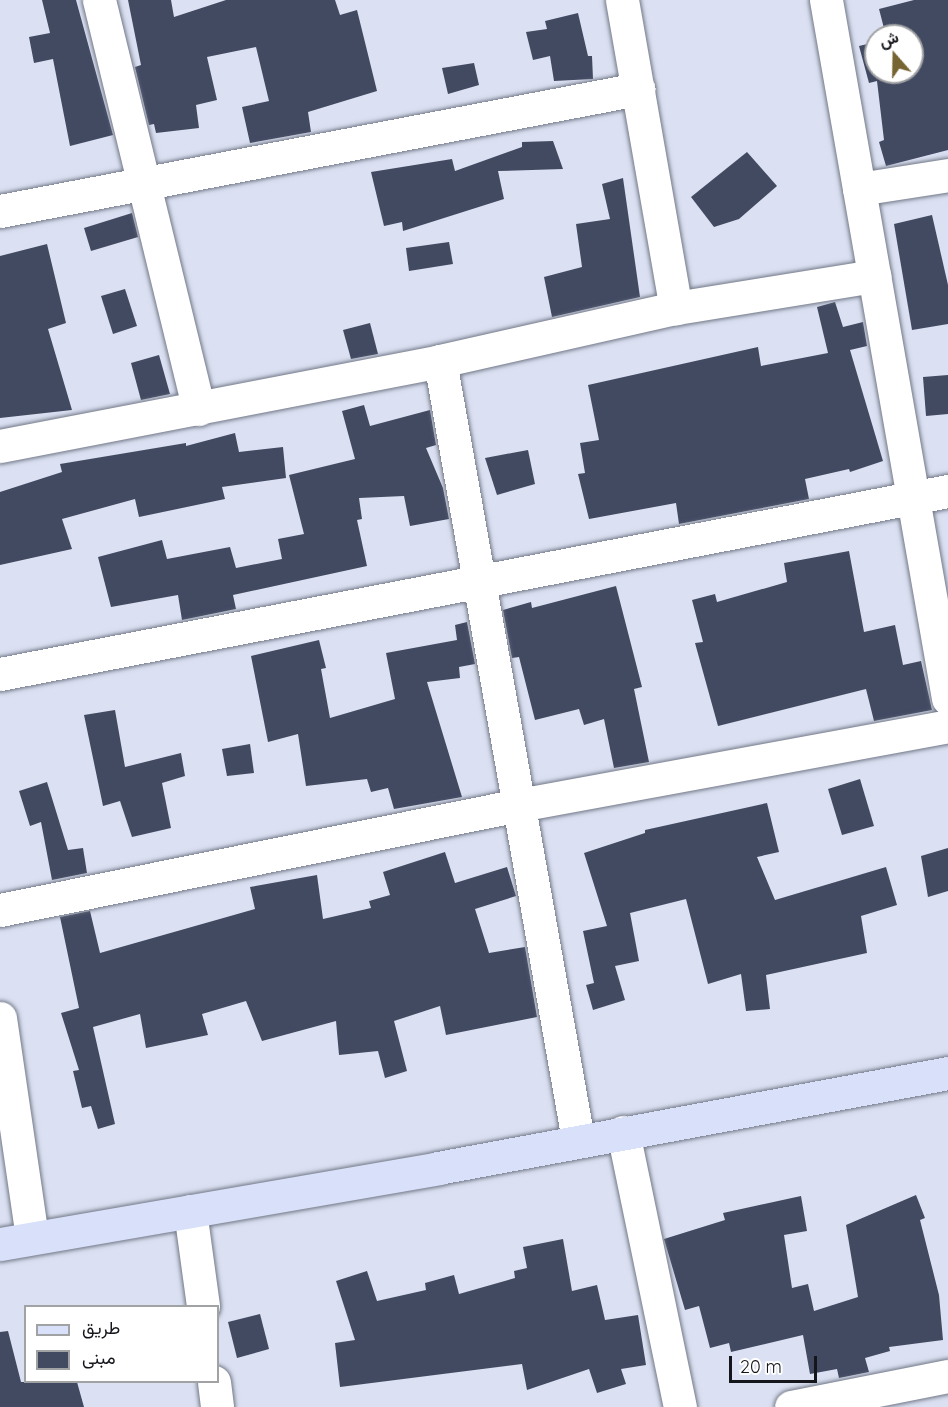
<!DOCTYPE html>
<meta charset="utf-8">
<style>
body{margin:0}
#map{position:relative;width:948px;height:1407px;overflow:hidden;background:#dbe1f2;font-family:Quicksand,Vazirmatn,sans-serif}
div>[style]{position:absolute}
.building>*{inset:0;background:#424a62}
.roads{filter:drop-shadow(0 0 2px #727887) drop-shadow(0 0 2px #727887)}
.minor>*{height:33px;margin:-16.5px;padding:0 16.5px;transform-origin:16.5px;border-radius:16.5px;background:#fff}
.major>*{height:33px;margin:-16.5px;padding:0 16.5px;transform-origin:16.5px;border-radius:16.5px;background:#d9e1fa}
span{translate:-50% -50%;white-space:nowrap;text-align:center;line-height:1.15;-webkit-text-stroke:6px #fff;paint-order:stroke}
.legend{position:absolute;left:24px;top:1305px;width:195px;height:78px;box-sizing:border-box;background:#fff;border:2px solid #a1a2a4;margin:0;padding:8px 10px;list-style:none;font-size:18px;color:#14161b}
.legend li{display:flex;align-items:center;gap:12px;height:30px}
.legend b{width:30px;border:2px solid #a1a2a4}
.north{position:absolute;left:864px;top:24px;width:60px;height:60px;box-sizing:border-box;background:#fff;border:2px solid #a1a2a4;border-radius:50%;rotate:340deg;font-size:16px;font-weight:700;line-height:24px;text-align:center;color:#14161b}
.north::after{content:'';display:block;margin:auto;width:21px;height:27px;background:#766432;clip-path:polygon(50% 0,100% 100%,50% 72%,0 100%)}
.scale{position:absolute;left:729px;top:1356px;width:88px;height:27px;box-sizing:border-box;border:3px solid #14161b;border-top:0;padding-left:8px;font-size:18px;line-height:21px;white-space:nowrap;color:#14161b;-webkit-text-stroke:4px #fff;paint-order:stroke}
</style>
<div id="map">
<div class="building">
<div style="clip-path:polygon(42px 0,76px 0,113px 135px,70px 146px,53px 59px,34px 63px,29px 37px,50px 33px)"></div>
<div style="clip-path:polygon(128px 0,171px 0,174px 17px,226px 0,335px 0,340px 15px,357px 10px,377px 91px,308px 112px,311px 132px,250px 143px,242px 107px,269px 101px,256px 47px,207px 57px,217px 100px,196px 105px,199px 128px,156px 133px,154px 124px,149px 125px,135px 67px,141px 65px)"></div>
<div style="clip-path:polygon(914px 0,948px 0,948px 150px,886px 166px,879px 142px,884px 140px,877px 81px,869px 83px,859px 46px,876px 42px,876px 72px,912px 72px,912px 36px,886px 36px,879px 9px)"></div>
<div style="clip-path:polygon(578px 13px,588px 56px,592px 56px,593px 79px,554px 81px,550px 56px,533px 60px,526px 32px,547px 29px,545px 21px)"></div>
<div style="clip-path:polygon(474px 63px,479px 85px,448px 94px,442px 68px)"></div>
<div style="clip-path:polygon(553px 141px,563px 169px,498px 171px,504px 199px,403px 231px,402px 222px,384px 226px,371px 172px,452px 159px,455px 171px,522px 147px,522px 142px)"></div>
<div style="clip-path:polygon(747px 152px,777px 186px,739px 219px,714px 227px,691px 197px)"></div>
<div style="clip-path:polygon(623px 178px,640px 297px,552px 317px,544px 277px,582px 267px,576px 224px,610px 219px,602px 184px)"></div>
<div style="clip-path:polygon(132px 213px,138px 237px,91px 251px,84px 228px)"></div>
<div style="clip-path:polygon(932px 215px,948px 285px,948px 324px,912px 330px,894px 224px)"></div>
<div style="clip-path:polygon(449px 242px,453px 264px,409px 271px,406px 248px)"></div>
<div style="clip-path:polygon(47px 244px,66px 323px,48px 329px,72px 410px,0 418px,0 256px)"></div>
<div style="clip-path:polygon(125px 289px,137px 326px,113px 334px,101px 296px)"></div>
<div style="clip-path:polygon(835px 302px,843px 327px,863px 322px,867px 346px,850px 350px,883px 461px,850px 472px,849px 469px,805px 479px,809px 499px,679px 524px,676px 503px,589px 519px,578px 474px,585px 473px,580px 443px,599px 440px,588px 385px,758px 347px,761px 366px,828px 353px,817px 307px)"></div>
<div style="clip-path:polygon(370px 323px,378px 354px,351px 359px,343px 330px)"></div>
<div style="clip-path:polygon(159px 355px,170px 394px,141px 400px,131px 363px)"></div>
<div style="clip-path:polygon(948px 375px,948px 414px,926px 416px,923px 377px)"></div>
<div style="clip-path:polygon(364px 405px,370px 426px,430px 410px,436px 445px,426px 448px,443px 488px,449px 519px,410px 526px,404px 496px,359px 498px,362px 519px,357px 520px,367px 566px,233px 595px,236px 609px,182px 620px,178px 595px,111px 607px,98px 557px,162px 540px,167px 559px,230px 547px,236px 568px,282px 559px,278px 539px,304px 534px,289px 475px,355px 459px,342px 411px)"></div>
<div style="clip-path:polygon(235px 433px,239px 452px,283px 447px,286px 478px,222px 487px,225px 499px,139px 517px,135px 499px,62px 519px,72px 549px,0 565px,0 492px,62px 472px,60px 464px,186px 443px,186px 446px)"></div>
<div style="clip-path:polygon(528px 450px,535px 484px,497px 495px,485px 458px)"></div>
<div style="clip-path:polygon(849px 551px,864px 632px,895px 625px,903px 665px,921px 661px,932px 710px,874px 721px,866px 689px,718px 726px,695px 643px,703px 642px,692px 600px,715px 594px,717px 602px,787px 582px,784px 563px)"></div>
<div style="clip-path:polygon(616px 586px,642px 687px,634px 689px,649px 762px,614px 768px,604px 719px,584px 725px,579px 709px,535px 720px,519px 657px,512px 658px,503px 610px,531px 602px,532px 608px)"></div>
<div style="clip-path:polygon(467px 622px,475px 664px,459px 667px,460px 678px,427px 682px,462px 797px,394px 809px,388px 788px,371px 792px,367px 779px,306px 786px,298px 734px,268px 742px,251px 656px,319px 640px,326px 668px,321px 669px,330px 718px,395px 699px,386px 653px,457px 640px,455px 625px)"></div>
<div style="clip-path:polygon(115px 710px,125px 767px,181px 753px,185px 776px,162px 783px,171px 828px,132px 837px,120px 801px,103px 806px,84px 715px)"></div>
<div style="clip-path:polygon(250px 744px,254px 773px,227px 776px,222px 749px)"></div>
<div style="clip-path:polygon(860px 779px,874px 826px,842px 835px,828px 789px)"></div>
<div style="clip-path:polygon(47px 782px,68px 850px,83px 848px,87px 873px,52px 880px,41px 822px,30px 826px,19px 791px)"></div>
<div style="clip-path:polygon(767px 803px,779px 852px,757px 857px,775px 900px,886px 867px,897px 905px,861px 916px,867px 953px,766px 975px,770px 1009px,746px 1011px,741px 974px,708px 984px,686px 899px,630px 913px,639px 961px,615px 966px,625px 1000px,593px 1010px,586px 985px,594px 983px,583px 931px,607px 926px,584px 853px,645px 833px,645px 830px)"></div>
<div style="clip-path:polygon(948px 848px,948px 891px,928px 897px,921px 856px)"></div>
<div style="clip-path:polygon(445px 852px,455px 883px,507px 867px,516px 896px,475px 909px,489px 953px,525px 947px,537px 1017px,446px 1035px,440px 1006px,394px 1021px,407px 1071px,385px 1078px,378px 1051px,339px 1055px,336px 1021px,262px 1041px,246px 1001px,202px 1014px,208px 1035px,146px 1048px,140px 1014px,93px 1027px,115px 1124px,98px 1129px,91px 1106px,82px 1108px,73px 1071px,79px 1070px,61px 1013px,79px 1008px,60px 917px,90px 911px,100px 953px,255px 909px,250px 887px,317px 875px,323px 919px,371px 908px,369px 901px,390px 895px,383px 872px)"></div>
<div style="clip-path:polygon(916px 1195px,925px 1218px,920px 1220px,939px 1295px,943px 1340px,889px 1347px,890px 1351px,865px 1358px,869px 1372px,839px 1378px,837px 1369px,810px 1374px,803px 1335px,731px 1352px,729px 1343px,710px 1348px,699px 1306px,685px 1310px,664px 1239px,725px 1220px,723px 1213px,801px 1196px,807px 1231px,784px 1235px,792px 1288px,808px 1284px,814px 1311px,858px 1297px,846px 1225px)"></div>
<div style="clip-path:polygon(563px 1239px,572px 1291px,597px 1285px,605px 1320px,638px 1315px,646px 1365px,621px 1369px,626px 1384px,597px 1393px,589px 1369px,527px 1390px,522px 1364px,340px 1387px,335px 1343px,355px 1340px,336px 1281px,367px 1271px,377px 1301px,426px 1290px,425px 1283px,454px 1275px,459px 1294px,515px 1278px,514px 1271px,527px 1268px,523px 1247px)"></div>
<div style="clip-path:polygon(260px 1314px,269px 1349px,237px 1358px,228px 1322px)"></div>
<div style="clip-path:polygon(8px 1331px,21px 1382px,77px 1382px,84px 1407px,0 1407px,0 1332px)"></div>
</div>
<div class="roads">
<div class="minor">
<div style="left:99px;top:0;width:421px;rotate:76.3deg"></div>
<div style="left:622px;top:0;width:313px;rotate:80.1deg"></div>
<div style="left:826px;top:0;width:709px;rotate:80.09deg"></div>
<div style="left:859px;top:189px;width:90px;rotate:-8.9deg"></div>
<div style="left:0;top:211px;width:650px;rotate:-10.83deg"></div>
<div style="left:440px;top:361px;width:791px;rotate:79.95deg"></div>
<div style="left:0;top:446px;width:448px;rotate:-10.9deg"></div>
<div style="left:440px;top:361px;width:242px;rotate:-12.7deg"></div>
<div style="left:676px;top:308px;width:201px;rotate:-9.2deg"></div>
<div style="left:0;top:674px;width:966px;rotate:-10.93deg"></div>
<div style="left:0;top:910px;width:530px;rotate:-11.44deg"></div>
<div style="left:519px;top:805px;width:436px;rotate:-10.4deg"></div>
<div style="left:0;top:1018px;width:222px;rotate:81.7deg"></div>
<div style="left:623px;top:1132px;width:281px;rotate:78.3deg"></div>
<div style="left:190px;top:1211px;width:96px;rotate:82.2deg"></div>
<div style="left:214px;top:1382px;width:25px;rotate:83deg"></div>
<div style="left:791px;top:1407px;width:160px;rotate:-11.2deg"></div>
</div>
<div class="major">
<div style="left:0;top:1244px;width:445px;rotate:-9.8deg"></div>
<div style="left:438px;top:1168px;width:519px;rotate:-10.55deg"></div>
</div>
</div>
<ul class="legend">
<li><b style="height:8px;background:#d9e1fa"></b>طريق</li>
<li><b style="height:16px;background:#424a62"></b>مبنى</li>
</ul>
<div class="north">ش</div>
<div class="scale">20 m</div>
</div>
